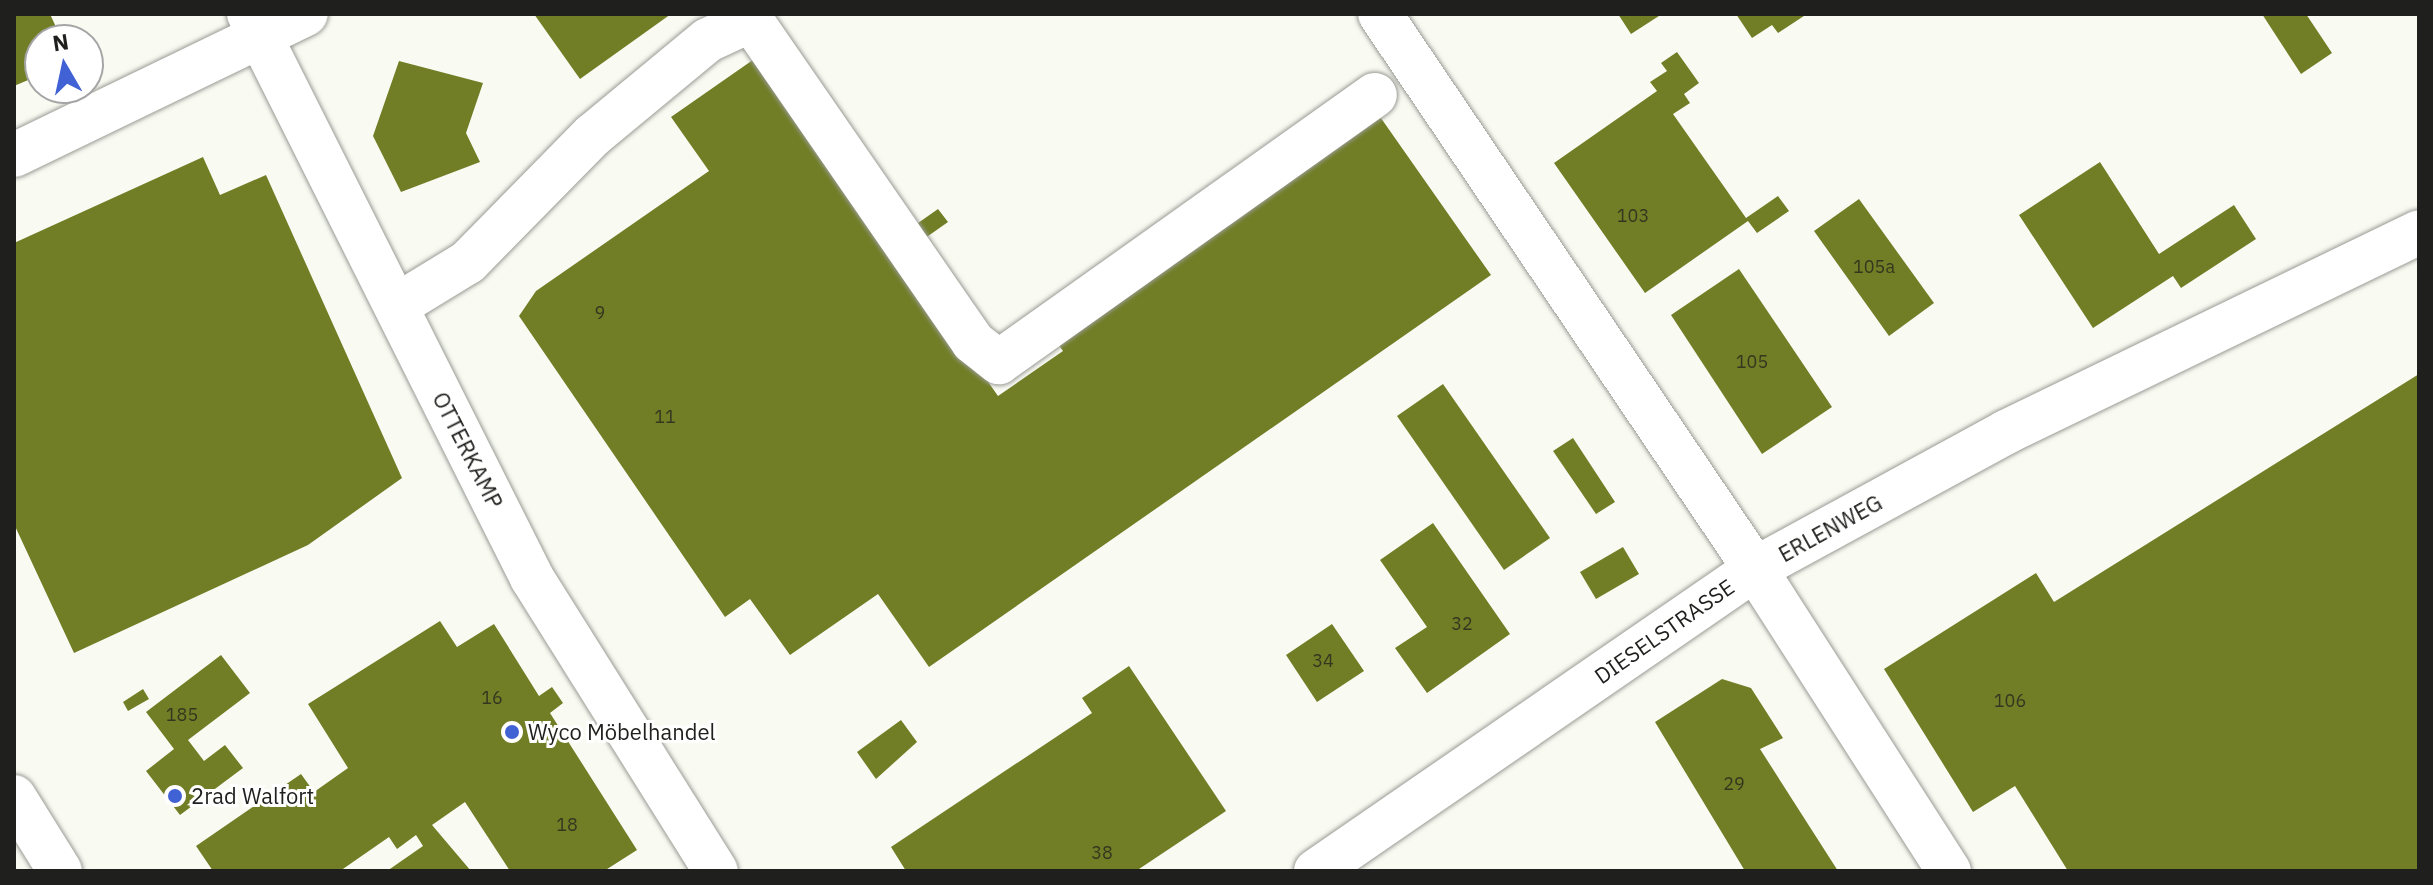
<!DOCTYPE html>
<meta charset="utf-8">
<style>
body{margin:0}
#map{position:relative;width:2433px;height:885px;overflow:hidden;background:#f9fbf3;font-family:"IBM Plex Sans",sans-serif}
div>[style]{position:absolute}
.building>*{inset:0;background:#717e26}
.roads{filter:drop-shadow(0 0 2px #999b94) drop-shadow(0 0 2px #999b94)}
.minor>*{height:44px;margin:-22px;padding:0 22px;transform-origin:22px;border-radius:22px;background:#fff}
.dots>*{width:22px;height:22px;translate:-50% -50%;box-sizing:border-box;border:4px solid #fff;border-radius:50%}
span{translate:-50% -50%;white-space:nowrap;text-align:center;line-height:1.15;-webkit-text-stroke:6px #fff;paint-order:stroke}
.number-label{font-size:18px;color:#34371f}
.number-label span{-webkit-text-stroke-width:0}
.street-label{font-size:22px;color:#1f1f1d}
.poi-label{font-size:22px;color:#1f1f1d}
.left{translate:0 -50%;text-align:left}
.frame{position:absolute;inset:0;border:16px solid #1f1f1d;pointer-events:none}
.north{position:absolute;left:24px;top:24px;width:80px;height:80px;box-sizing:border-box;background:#fff;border:2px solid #a5a5a5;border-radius:50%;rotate:351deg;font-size:22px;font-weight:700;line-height:32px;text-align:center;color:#1f1f1d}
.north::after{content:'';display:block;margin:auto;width:28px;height:36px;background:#4162d4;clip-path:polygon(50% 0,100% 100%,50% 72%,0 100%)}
</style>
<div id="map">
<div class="building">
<div style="clip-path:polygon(14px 14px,50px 14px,62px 40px,40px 40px,40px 75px,14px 86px)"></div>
<div style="clip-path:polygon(534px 14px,671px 14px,580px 79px)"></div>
<div style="clip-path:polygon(1618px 14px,1662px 14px,1631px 34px)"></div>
<div style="clip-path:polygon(1736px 14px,1807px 14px,1778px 33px,1772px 25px,1752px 38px)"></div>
<div style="clip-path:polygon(2262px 14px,2306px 14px,2332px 53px,2301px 74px)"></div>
<div style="clip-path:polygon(1677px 52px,1699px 83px,1684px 94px,1690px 103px,1673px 114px,1746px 218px,1778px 196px,1789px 211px,1757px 233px,1748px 221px,1645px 293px,1554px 163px,1657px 91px,1650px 82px,1667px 71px,1661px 63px)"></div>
<div style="clip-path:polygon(760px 55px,998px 396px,1063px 351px,1053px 337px,1376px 111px,1491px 275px,929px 667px,878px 594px,790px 655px,750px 599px,725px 617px,519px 316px,536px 291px,709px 171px,671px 117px)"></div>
<div style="clip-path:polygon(399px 61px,483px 83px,466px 133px,480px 162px,401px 192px,373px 136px)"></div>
<div style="clip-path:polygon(203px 157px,220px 195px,266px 175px,402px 478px,308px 545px,74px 653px,14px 524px,14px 243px)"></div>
<div style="clip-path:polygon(2100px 162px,2159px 254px,2234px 205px,2256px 239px,2181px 288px,2173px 276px,2093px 328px,2019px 215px)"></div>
<div style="clip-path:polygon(1859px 199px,1934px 303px,1889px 336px,1814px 231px)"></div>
<div style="clip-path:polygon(938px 209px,948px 222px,921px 241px,911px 228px)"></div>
<div style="clip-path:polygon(1739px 269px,1832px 407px,1762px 454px,1671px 315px)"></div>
<div style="clip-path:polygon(2419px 374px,2419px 871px,2068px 871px,2015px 786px,1973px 812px,1884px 669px,2036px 573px,2054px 602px)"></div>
<div style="clip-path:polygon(1443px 384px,1550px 538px,1504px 570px,1397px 416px)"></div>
<div style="clip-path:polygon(1573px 438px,1615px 502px,1596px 514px,1553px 451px)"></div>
<div style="clip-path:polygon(1433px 523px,1510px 634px,1427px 693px,1395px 648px,1427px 627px,1380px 560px)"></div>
<div style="clip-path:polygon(1623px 547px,1639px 574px,1596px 599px,1580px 572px)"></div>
<div style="clip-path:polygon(440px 621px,457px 647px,494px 624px,539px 696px,552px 687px,563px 703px,550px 713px,637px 850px,604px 871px,510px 871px,465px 802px,432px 825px,471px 871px,387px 871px,423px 846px,416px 835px,397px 849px,389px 837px,340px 871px,213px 871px,196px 846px,301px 774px,314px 792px,348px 768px,308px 704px)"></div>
<div style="clip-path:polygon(1332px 624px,1364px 671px,1317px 702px,1286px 655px)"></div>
<div style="clip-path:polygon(221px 655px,250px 693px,188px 740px,204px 761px,225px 745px,243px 768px,180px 815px,146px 771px,174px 749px,146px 712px)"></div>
<div style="clip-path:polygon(1129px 666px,1226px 811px,1136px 871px,906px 871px,891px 847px,1092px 713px,1082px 698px)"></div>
<div style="clip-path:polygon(1722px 679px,1751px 688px,1783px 738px,1760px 749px,1838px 871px,1745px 871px,1655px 722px)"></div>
<div style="clip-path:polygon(143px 689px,149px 699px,128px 711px,123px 702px)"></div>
<div style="clip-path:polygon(901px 720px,917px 742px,876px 779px,857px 752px)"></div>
</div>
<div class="roads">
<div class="minor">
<div style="left:249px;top:14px;width:631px;rotate:63.35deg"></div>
<div style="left:532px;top:578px;width:346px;rotate:57.9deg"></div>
<div style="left:1380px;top:14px;width:670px;rotate:55.95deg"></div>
<div style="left:1755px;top:569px;width:359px;rotate:57.3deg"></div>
<div style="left:14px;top:155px;width:324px;rotate:-25.8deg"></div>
<div style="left:396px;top:306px;width:84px;rotate:-31.4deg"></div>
<div style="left:468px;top:262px;width:178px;rotate:-45.5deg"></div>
<div style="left:593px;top:135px;width:149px;rotate:-39.6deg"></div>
<div style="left:708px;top:40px;width:47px;rotate:-24.9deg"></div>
<div style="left:751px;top:20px;width:391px;rotate:55.4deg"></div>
<div style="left:973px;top:342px;width:33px;rotate:38deg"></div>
<div style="left:999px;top:362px;width:461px;rotate:-35.4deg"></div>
<div style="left:14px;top:797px;width:87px;rotate:58.1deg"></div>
<div style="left:1316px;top:871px;width:533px;rotate:-34.53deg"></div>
<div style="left:1755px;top:569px;width:286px;rotate:-28.6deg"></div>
<div style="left:2006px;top:432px;width:459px;rotate:-25.8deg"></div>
</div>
</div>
<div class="dots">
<div style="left:512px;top:732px;background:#4162d4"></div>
<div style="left:175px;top:796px;background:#4162d4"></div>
</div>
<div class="number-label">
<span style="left:1633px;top:216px">103</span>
<span style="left:1874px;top:267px">105a</span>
<span style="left:600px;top:313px">9</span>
<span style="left:1752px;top:362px">105</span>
<span style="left:665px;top:417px">11</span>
<span style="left:1462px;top:624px">32</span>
<span style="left:1323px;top:661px">34</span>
<span style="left:492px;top:698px">16</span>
<span style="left:2010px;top:701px">106</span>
<span style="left:182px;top:715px">185</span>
<span style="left:1734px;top:784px">29</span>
<span style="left:567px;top:825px">18</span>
<span style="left:1102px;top:853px">38</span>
</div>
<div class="street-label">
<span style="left:468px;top:450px;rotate:63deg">OTTERKAMP</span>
<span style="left:1830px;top:528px;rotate:-29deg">ERLENWEG</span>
<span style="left:1664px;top:631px;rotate:-35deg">DIESELSTRASSE</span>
</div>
<div class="poi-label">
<span class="left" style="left:528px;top:732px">Wyco Möbelhandel</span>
<span class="left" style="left:191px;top:796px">2rad Walfort</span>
</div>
<div class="frame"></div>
<div class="north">N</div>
</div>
